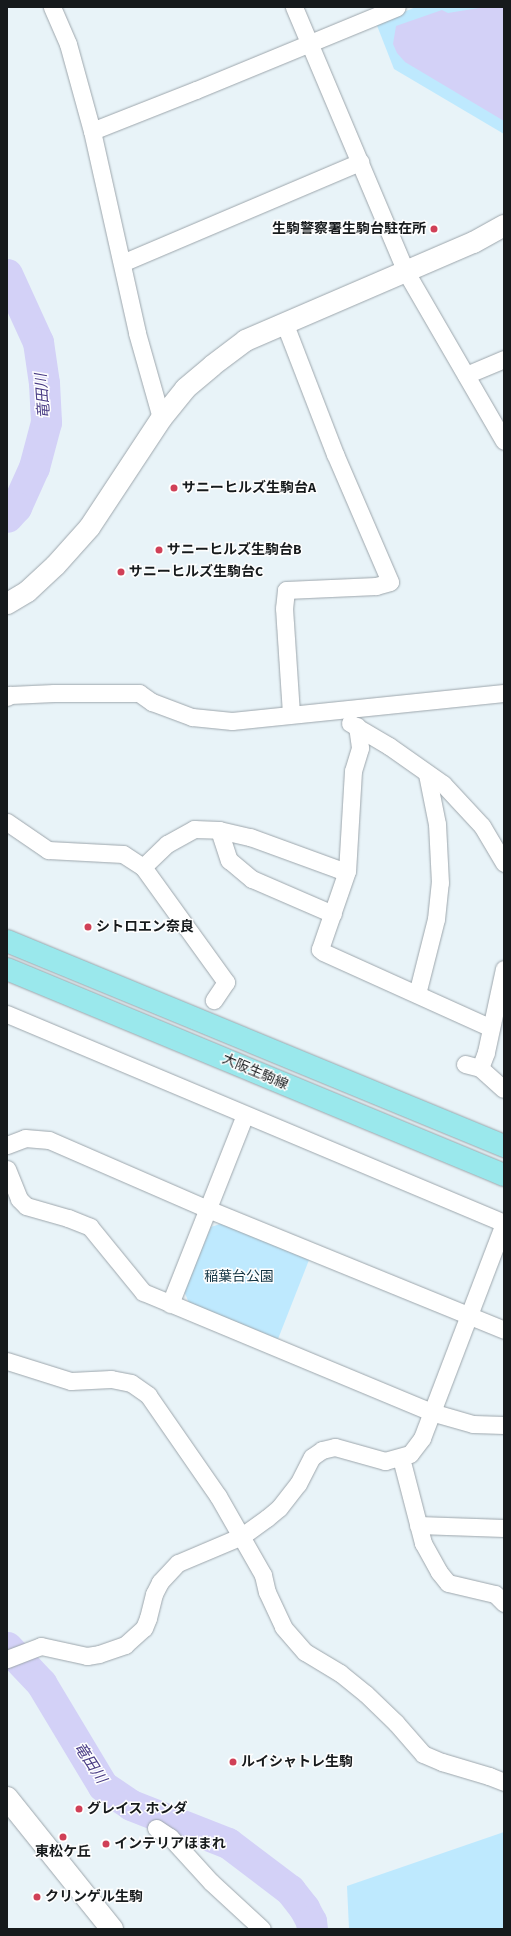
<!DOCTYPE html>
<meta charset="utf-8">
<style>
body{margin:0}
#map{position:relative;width:511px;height:1936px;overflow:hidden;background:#e8f3f8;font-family:"Source Sans 3","Noto Sans JP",sans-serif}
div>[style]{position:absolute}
.green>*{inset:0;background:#bee9fe}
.water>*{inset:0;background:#d3d1f7}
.river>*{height:31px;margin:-15.5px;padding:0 15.5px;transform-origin:15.5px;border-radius:15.5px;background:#d3d1f7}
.roads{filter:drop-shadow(0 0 1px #9da6ac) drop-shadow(0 0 1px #9da6ac)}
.minor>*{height:17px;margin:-8.5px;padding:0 8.5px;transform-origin:8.5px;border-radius:8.5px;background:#fff}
.tertiary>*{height:21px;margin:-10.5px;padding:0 10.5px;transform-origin:10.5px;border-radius:10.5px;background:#fff}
.secondary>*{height:22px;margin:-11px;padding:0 11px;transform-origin:11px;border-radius:11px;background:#fff}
.primary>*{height:22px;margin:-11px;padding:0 11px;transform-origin:11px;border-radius:11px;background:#9ae8ec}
.dots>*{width:11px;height:11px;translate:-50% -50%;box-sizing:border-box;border:2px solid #fefefe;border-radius:50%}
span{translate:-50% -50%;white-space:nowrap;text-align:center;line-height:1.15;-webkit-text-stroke:3px #fefefe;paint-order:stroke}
.poi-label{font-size:14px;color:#161a1c;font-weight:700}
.right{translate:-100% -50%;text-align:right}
.left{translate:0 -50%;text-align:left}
.street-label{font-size:14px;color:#161a1c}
.park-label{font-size:14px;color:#123443}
.water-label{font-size:15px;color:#493c85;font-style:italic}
.frame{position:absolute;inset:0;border:8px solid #161a1c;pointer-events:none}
</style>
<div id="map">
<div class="green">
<div style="clip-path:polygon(416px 7px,504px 7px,504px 134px,394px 69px,376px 23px)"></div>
<div style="clip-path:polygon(223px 1223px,309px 1260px,278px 1339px,189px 1303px,184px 1291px,211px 1227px)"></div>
<div style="clip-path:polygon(504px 1832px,504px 1929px,349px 1929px,347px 1886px)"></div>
</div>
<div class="water">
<div style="clip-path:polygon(485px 7px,504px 7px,504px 121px,405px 62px,397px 53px,393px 44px,396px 26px,442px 10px,448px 13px)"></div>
</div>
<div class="river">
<div style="left:7px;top:274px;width:75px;rotate:65.5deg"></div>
<div style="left:38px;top:342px;width:41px;rotate:81.7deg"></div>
<div style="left:44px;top:383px;width:39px;rotate:87deg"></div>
<div style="left:46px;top:422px;width:47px;rotate:104.9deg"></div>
<div style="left:34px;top:467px;width:44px;rotate:114.2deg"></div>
<div style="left:16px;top:507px;width:13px;rotate:132deg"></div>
<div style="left:7px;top:1647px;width:50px;rotate:46.6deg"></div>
<div style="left:41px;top:1683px;width:120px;rotate:59deg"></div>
<div style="left:103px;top:1786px;width:34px;rotate:34deg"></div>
<div style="left:131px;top:1805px;width:104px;rotate:21.4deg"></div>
<div style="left:228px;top:1843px;width:78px;rotate:37.2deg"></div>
<div style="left:290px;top:1890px;width:23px;rotate:52deg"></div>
<div style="left:304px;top:1908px;width:15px;rotate:62deg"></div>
<div style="left:311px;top:1921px;width:8px;rotate:83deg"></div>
</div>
<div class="roads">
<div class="minor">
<div style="left:52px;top:7px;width:40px;rotate:66.6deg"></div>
<div style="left:68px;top:44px;width:90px;rotate:74.6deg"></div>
<div style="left:92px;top:131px;width:207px;rotate:77.4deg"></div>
<div style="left:137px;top:333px;width:88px;rotate:74.2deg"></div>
<div style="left:294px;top:7px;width:288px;rotate:67.1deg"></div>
<div style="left:406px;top:272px;width:195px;rotate:59.9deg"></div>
<div style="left:92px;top:131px;width:112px;rotate:-21.5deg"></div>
<div style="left:196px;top:90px;width:217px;rotate:-22.4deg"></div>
<div style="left:122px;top:263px;width:259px;rotate:-23deg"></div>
<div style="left:284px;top:322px;width:142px;rotate:68.9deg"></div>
<div style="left:335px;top:454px;width:139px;rotate:66.7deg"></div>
<div style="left:390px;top:582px;width:15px;rotate:164deg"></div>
<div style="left:376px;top:586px;width:90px;rotate:177.5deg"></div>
<div style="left:286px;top:590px;width:18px;rotate:96deg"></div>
<div style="left:284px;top:608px;width:106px;rotate:86.2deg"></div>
<div style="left:466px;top:375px;width:41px;rotate:-22.8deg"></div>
<div style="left:7px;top:697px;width:4px;rotate:-34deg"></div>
<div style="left:10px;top:695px;width:44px;rotate:-2.6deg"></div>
<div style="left:54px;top:693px;width:85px"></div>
<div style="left:139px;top:693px;width:16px;rotate:35deg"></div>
<div style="left:152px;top:702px;width:43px;rotate:20.6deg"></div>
<div style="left:192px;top:717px;width:40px;rotate:5.7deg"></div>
<div style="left:232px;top:721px;width:273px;rotate:-5.9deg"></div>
<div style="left:350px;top:723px;width:45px;rotate:30.5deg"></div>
<div style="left:389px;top:746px;width:66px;rotate:35.1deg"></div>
<div style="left:443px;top:784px;width:57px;rotate:47.1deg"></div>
<div style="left:482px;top:826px;width:43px;rotate:59.3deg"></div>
<div style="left:357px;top:726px;width:22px;rotate:82deg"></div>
<div style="left:360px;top:748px;width:24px;rotate:107deg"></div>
<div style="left:353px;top:771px;width:100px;rotate:93.4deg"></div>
<div style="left:347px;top:871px;width:83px;rotate:109.1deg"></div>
<div style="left:320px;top:949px;width:4px;rotate:45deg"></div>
<div style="left:323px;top:952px;width:184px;rotate:24.3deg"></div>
<div style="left:7px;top:822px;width:50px;rotate:34.3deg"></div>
<div style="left:48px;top:850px;width:75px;rotate:3.1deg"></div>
<div style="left:123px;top:854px;width:24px;rotate:33deg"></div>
<div style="left:143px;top:867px;width:142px;rotate:54.2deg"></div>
<div style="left:226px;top:982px;width:22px;rotate:124deg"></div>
<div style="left:219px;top:830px;width:32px;rotate:72deg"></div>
<div style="left:229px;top:860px;width:30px;rotate:40deg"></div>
<div style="left:252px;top:879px;width:88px;rotate:23.4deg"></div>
<div style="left:143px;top:867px;width:33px;rotate:-44deg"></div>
<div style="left:167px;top:844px;width:31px;rotate:-29deg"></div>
<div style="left:194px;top:829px;width:25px;rotate:2deg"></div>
<div style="left:219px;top:830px;width:32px;rotate:13deg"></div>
<div style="left:250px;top:837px;width:94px;rotate:20deg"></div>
<div style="left:338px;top:869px;width:9px;rotate:13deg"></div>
<div style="left:417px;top:994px;width:77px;rotate:-75.8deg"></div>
<div style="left:436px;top:919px;width:36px;rotate:-84deg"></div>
<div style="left:440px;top:883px;width:59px;rotate:-92.9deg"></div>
<div style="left:437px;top:824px;width:51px;rotate:-101.3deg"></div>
<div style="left:7px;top:1014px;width:539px;rotate:22.81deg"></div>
<div style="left:465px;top:1064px;width:16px;rotate:15deg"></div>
<div style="left:480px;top:1068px;width:31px;rotate:42deg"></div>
<div style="left:480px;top:1068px;width:17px;rotate:-69deg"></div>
<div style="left:486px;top:1052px;width:85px;rotate:-77.8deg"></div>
<div style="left:7px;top:1145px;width:19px;rotate:-21deg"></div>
<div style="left:25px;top:1138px;width:24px;rotate:5deg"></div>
<div style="left:49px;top:1140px;width:173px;rotate:23.5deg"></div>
<div style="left:208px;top:1209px;width:320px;rotate:22.2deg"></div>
<div style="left:7px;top:1169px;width:32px;rotate:68deg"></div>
<div style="left:19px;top:1199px;width:10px;rotate:45deg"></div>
<div style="left:26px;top:1206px;width:44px;rotate:15.9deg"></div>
<div style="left:68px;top:1218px;width:24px;rotate:22deg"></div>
<div style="left:90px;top:1227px;width:84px;rotate:50.8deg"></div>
<div style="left:143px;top:1292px;width:312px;rotate:22.6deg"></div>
<div style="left:431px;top:1412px;width:44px;rotate:15.9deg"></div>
<div style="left:473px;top:1424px;width:31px;rotate:2deg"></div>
<div style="left:170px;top:1304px;width:203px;rotate:-68.4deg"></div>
<div style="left:7px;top:1361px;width:67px;rotate:17.4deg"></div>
<div style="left:71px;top:1381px;width:40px;rotate:-2.9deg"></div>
<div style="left:111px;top:1379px;width:20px;rotate:11deg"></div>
<div style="left:131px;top:1383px;width:21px;rotate:35deg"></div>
<div style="left:148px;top:1395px;width:123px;rotate:55.3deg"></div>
<div style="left:218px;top:1496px;width:91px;rotate:60.3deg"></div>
<div style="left:263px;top:1575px;width:17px;rotate:77deg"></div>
<div style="left:267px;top:1592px;width:38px;rotate:65deg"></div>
<div style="left:283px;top:1627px;width:33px;rotate:49deg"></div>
<div style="left:305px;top:1652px;width:41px;rotate:31deg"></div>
<div style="left:340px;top:1673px;width:33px;rotate:39deg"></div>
<div style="left:366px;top:1694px;width:42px;rotate:44deg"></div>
<div style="left:396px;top:1723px;width:41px;rotate:48.9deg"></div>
<div style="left:423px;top:1754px;width:21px;rotate:23deg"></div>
<div style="left:442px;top:1762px;width:49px;rotate:16.6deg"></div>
<div style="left:489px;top:1776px;width:16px;rotate:22deg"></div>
<div style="left:401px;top:1458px;width:88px;rotate:75.5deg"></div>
<div style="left:423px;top:1543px;width:33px;rotate:61deg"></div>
<div style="left:439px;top:1572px;width:14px;rotate:51deg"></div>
<div style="left:448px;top:1583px;width:48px;rotate:13.2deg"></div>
<div style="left:495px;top:1594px;width:13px;rotate:45deg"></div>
<div style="left:418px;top:1525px;width:86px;rotate:2deg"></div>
<div style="left:7px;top:1659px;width:36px;rotate:-21deg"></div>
<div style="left:41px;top:1646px;width:47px;rotate:12.3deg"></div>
<div style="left:87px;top:1656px;width:12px;rotate:-9deg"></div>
<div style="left:99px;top:1654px;width:28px;rotate:-19deg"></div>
<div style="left:125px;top:1645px;width:25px;rotate:-42deg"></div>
<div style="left:144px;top:1628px;width:11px;rotate:-68deg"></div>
<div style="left:148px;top:1618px;width:25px;rotate:-76deg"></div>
<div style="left:154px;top:1594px;width:13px;rotate:-63deg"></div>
<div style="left:160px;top:1582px;width:26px;rotate:-47deg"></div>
<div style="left:178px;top:1563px;width:69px;rotate:-22.9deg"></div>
<div style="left:242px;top:1536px;width:31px;rotate:-36deg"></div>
<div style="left:267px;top:1518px;width:16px;rotate:-40deg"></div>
<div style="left:279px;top:1508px;width:31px;rotate:-52deg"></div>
<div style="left:298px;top:1484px;width:30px;rotate:-63deg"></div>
<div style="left:312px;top:1457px;width:12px;rotate:-35deg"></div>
<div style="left:322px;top:1450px;width:13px;rotate:-13deg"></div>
<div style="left:335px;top:1447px;width:52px;rotate:15.6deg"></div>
<div style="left:385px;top:1461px;width:26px;rotate:-16deg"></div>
<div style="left:410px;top:1454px;width:20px;rotate:-53deg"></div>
<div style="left:422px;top:1438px;width:230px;rotate:-69.1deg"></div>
<div style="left:156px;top:1828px;width:17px;rotate:33deg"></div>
<div style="left:170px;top:1837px;width:61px;rotate:47.7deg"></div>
<div style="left:211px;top:1882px;width:69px;rotate:42.7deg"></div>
</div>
<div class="tertiary">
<div style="left:7px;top:603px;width:23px;rotate:-31deg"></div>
<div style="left:27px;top:591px;width:38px;rotate:-43deg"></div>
<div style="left:55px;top:565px;width:51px;rotate:-48.2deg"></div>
<div style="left:89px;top:527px;width:131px;rotate:-56.6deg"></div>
<div style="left:161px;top:418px;width:38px;rotate:-51deg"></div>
<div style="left:185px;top:388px;width:35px;rotate:-40deg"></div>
<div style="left:212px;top:365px;width:41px;rotate:-37.1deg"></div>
<div style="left:245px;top:340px;width:248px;rotate:-23.3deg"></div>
<div style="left:473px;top:242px;width:35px;rotate:-29deg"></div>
</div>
<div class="secondary">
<div style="left:7px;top:1798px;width:168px;rotate:51.3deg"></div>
</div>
<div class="primary">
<div style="left:7px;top:941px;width:538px;rotate:22.41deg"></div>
<div style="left:7px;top:969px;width:538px;rotate:22.51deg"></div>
</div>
</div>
<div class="dots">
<div style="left:434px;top:229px;background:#d04057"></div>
<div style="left:174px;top:488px;background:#d04057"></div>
<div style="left:159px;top:550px;background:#d04057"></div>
<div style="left:121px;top:572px;background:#d04057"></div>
<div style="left:88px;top:927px;background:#d04057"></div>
<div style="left:233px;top:1762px;background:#d04057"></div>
<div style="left:79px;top:1809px;background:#d04057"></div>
<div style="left:63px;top:1837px;background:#d04057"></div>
<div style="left:106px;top:1844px;background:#d04057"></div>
<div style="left:37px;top:1897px;background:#d04057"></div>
</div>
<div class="poi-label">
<span class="right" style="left:426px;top:229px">生駒警察署生駒台駐在所</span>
<span class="left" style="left:182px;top:488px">サニーヒルズ生駒台A</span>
<span class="left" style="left:167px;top:550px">サニーヒルズ生駒台B</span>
<span class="left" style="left:129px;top:572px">サニーヒルズ生駒台C</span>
<span class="left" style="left:96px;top:927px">シトロエン奈良</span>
<span class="left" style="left:241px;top:1762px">ルイシャトレ生駒</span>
<span class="left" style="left:87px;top:1809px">グレイス ホンダ</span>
<span class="left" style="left:114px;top:1844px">インテリアほまれ</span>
<span style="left:63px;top:1852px">東松ケ丘</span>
<span class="left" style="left:45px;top:1897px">クリンゲル生駒</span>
</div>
<div class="street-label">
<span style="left:255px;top:1072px;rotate:23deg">大阪生駒線</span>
</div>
<div class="park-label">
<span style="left:239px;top:1277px">稲葉台公園</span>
</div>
<div class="water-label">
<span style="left:43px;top:396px;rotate:-94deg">竜田川</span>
<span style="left:90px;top:1763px;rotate:57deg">竜田川</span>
</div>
<div class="frame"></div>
</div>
